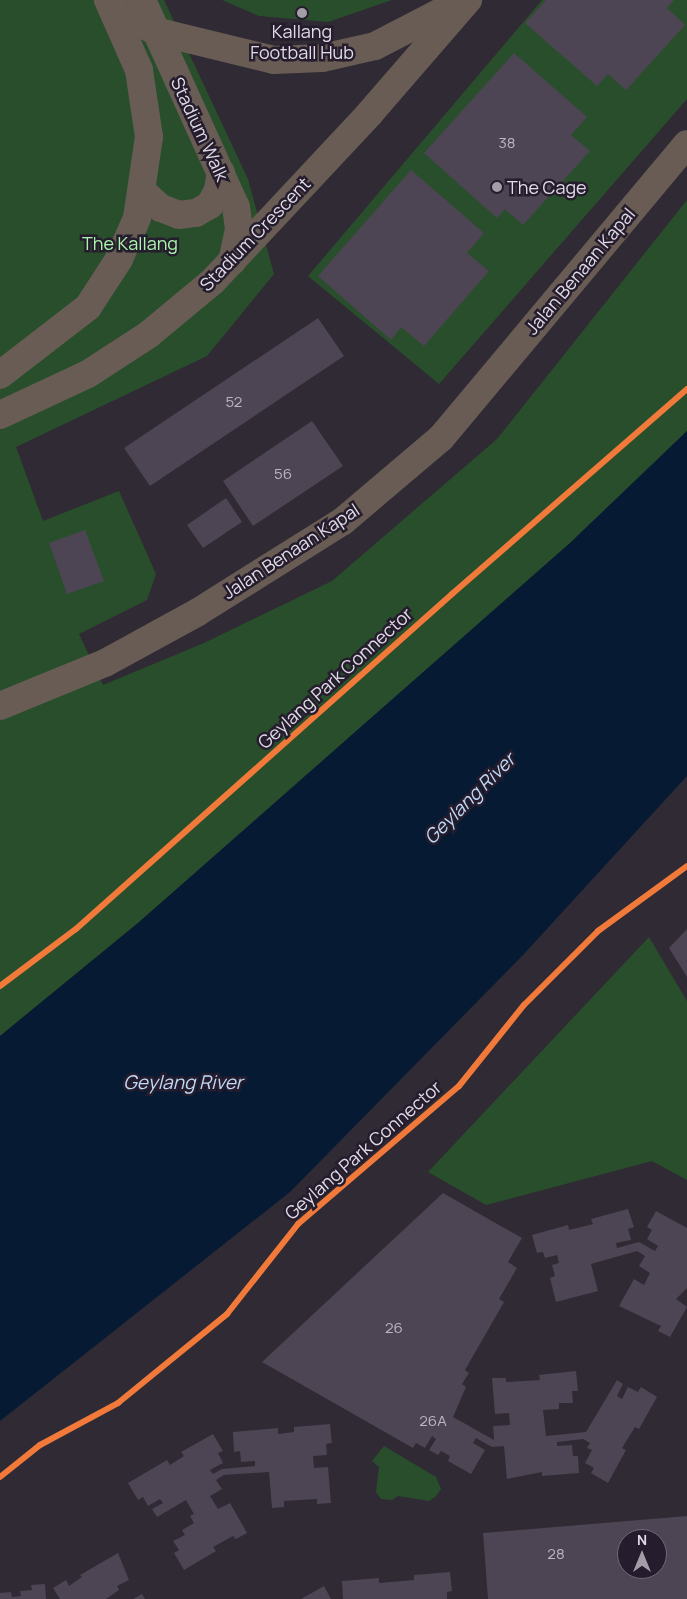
<!DOCTYPE html>
<style>
body{margin:0}
#map{position:relative;width:687px;height:1599px;overflow:hidden;background:#2f2a33;font-family:Manrope,sans-serif}
div>[style]{position:absolute}
.green>*{inset:0;background:#294e2c}
.water>*{inset:0;background:#061b33}
.building>*{inset:0;background:#4d4553}
.minor>*{height:28px;margin:-14px;padding:0 14px;transform-origin:14px;border-radius:14px;background:#685c55}
.cycleway>*{height:6px;margin:-3px;padding:0 3px;transform-origin:3px;border-radius:3px;background:#f17a3a}
.dots>*{width:14px;height:14px;translate:-50% -50%;box-sizing:border-box;border:2px solid #251d2d;border-radius:50%}
span{translate:-50% -50%;white-space:nowrap;text-align:center;line-height:1.15;-webkit-text-stroke:5px #251d2d;paint-order:stroke}
.number-label{font-size:15px;color:#bcb6c2}
.number-label span{-webkit-text-stroke-width:0}
.poi-label{font-size:18px;color:#e1dbe7}
.left{translate:0 -50%;text-align:left}
.street-label{font-size:18px;color:#e1dbe7}
.park-label{font-size:18px;color:#a9f6ab}
.water-label{font-size:19px;color:#bfdaf8;font-style:italic}
.north{position:absolute;left:617px;top:1529px;width:50px;height:50px;box-sizing:border-box;background:#251d2d;border:1px solid #706977;border-radius:50%;rotate:0deg;font-size:14px;font-weight:700;line-height:20px;text-align:center;color:#e1dbe7}
.north::after{content:'';display:block;margin:auto;width:18px;height:22px;background:#a39da8;clip-path:polygon(50% 0,100% 100%,50% 72%,0 100%)}
</style>
<div id="map">
<div class="green">
<div style="clip-path:polygon(0 0,164px 0,248px 179px,274px 274px,207px 356px,16px 447px,43px 521px,119px 491px,156px 574px,147px 600px,79px 634px,103px 685px,204px 643px,332px 581px,497px 439px,687px 200px,687px 431px,570px 543px,138px 923px,0 1036px)"></div>
<div style="clip-path:polygon(222px 0,392px 0,328px 22px,259px 16px)"></div>
<div style="clip-path:polygon(542px 0,687px 0,687px 99px,439px 384px,308px 276px)"></div>
<div style="clip-path:polygon(649px 937px,687px 1001px,687px 1180px,652px 1161px,486px 1205px,428px 1172px)"></div>
<div style="clip-path:polygon(384px 1446px,436px 1477px,441px 1489px,436px 1496px,429px 1501px,398px 1496px,392px 1500px,381px 1499px,376px 1492px,379px 1467px,372px 1461px)"></div>
</div>
<div class="water">
<div style="clip-path:polygon(687px 431px,687px 776px,523px 955px,290px 1192px,0 1421px,0 1036px,138px 923px,570px 543px)"></div>
</div>
<div class="building">
<div style="clip-path:polygon(546px 0,674px 0,667px 8px,685px 25px,626px 90px,608px 74px,597px 86px,525px 23px)"></div>
<div style="clip-path:polygon(514px 53px,587px 117px,571px 135px,590px 151px,523px 225px,505px 209px,497px 218px,424px 153px)"></div>
<div style="clip-path:polygon(411px 170px,484px 233px,467px 253px,489px 271px,424px 346px,401px 327px,391px 340px,318px 276px)"></div>
<div style="clip-path:polygon(318px 318px,344px 356px,150px 486px,124px 448px)"></div>
<div style="clip-path:polygon(312px 421px,343px 466px,253px 526px,223px 481px)"></div>
<div style="clip-path:polygon(226px 498px,242px 522px,203px 548px,187px 525px)"></div>
<div style="clip-path:polygon(85px 530px,104px 581px,67px 594px,49px 543px)"></div>
<div style="clip-path:polygon(687px 929px,687px 977px,669px 948px)"></div>
<div style="clip-path:polygon(443px 1193px,522px 1238px,508px 1262px,517px 1268px,499px 1299px,504px 1302px,465px 1370px,469px 1373px,462px 1384px,466px 1387px,453px 1417px,494px 1440px,493px 1426px,510px 1425px,509px 1413px,495px 1414px,492px 1378px,506px 1378px,506px 1382px,540px 1380px,539px 1375px,576px 1371px,578px 1391px,572px 1391px,573px 1403px,559px 1403px,559px 1409px,543px 1410px,546px 1436px,586px 1432px,617px 1380px,623px 1384px,617px 1396px,622px 1399px,628px 1387px,638px 1392px,641px 1387px,657px 1397px,639px 1429px,635px 1427px,622px 1448px,626px 1450px,608px 1483px,591px 1473px,594px 1468px,585px 1463px,592px 1450px,587px 1448px,590px 1443px,583px 1439px,557px 1442px,557px 1446px,572px 1445px,573px 1456px,578px 1456px,579px 1473px,542px 1476px,542px 1472px,507px 1479px,504px 1446px,492px 1447px,476px 1438px,473px 1443px,485px 1450px,471px 1474px,448px 1461px,450px 1456px,441px 1451px,438px 1455px,429px 1450px,436px 1439px,432px 1436px,425px 1448px,416px 1443px,413px 1448px,262px 1362px)"></div>
<div style="clip-path:polygon(628px 1209px,634px 1227px,628px 1229px,631px 1240px,616px 1243px,617px 1248px,639px 1242px,655px 1251px,658px 1246px,647px 1239px,652px 1230px,647px 1227px,656px 1211px,687px 1228px,687px 1288px,676px 1299px,687px 1307px,670px 1337px,658px 1331px,661px 1326px,619px 1306px,634px 1279px,644px 1285px,650px 1273px,639px 1266px,645px 1256px,637px 1251px,591px 1264px,598px 1291px,556px 1302px,550px 1278px,555px 1276px,552px 1265px,559px 1263px,557px 1255px,545px 1258px,543px 1252px,537px 1253px,532px 1235px,568px 1225px,569px 1230px,593px 1224px,591px 1219px)"></div>
<div style="clip-path:polygon(330px 1424px,332px 1443px,326px 1444px,327px 1455px,313px 1456px,314px 1468px,328px 1467px,331px 1503px,317px 1504px,317px 1499px,284px 1501px,284px 1507px,272px 1508px,269px 1472px,224px 1475px,216px 1480px,222px 1489px,210px 1496px,218px 1509px,230px 1503px,247px 1533px,236px 1539px,233px 1536px,213px 1547px,216px 1551px,184px 1570px,174px 1553px,179px 1550px,173px 1541px,185px 1535px,182px 1530px,194px 1523px,190px 1516px,194px 1514px,186px 1500px,157px 1517px,152px 1509px,163px 1503px,160px 1499px,148px 1506px,143px 1497px,138px 1500px,128px 1483px,167px 1460px,170px 1465px,184px 1456px,181px 1452px,213px 1434px,223px 1451px,218px 1453px,223px 1463px,210px 1470px,213px 1474px,222px 1469px,255px 1466px,255px 1461px,241px 1462px,240px 1451px,234px 1452px,233px 1432px,278px 1428px,278px 1434px,294px 1432px,294px 1427px)"></div>
<div style="clip-path:polygon(evenodd,687px 1516px,687px 1599px,488px 1599px,483px 1533px,687px 1516px,627px 1539px,657px 1539px,657px 1569px,627px 1569px,627px 1539px)"></div>
<div style="clip-path:polygon(118px 1553px,129px 1580px,117px 1586px,119px 1590px,106px 1599px,60px 1599px,53px 1588px,66px 1580px,69px 1586px,82px 1577px,80px 1575px)"></div>
<div style="clip-path:polygon(450px 1572px,452px 1591px,447px 1592px,447px 1599px,343px 1599px,342px 1581px,379px 1578px,379px 1583px,414px 1580px,414px 1575px)"></div>
<div style="clip-path:polygon(45px 1584px,46px 1599px,0 1599px,0 1593px,11px 1592px,12px 1597px,21px 1596px,20px 1591px,32px 1590px,31px 1585px)"></div>
<div style="clip-path:polygon(324px 1586px,331px 1599px,301px 1599px)"></div>
<div style="clip-path:polygon(142px 1594px,145px 1599px,133px 1599px)"></div>
</div>
<div class="minor">
<div style="left:142px;top:0;width:227px;rotate:65.6deg"></div>
<div style="left:236px;top:207px;width:22px;rotate:82deg"></div>
<div style="left:239px;top:229px;width:33px;rotate:102deg"></div>
<div style="left:112px;top:8px;width:49px;rotate:28.1deg"></div>
<div style="left:155px;top:31px;width:122px;rotate:13.7deg"></div>
<div style="left:274px;top:60px;width:48px;rotate:-2.4deg"></div>
<div style="left:322px;top:58px;width:54px;rotate:-12.8deg"></div>
<div style="left:375px;top:46px;width:96px;rotate:-27.4deg"></div>
<div style="left:143px;top:192px;width:24px;rotate:42deg"></div>
<div style="left:161px;top:208px;width:19px;rotate:21deg"></div>
<div style="left:179px;top:215px;width:17px;rotate:-7deg"></div>
<div style="left:196px;top:213px;width:16px;rotate:-30deg"></div>
<div style="left:210px;top:205px;width:17px;rotate:-62deg"></div>
<div style="left:218px;top:190px;width:18px;rotate:-81deg"></div>
<div style="left:0;top:375px;width:111px;rotate:-37.7deg"></div>
<div style="left:88px;top:307px;width:57px;rotate:-57.1deg"></div>
<div style="left:119px;top:259px;width:45px;rotate:-66.3deg"></div>
<div style="left:137px;top:218px;width:82px;rotate:-81.6deg"></div>
<div style="left:149px;top:137px;width:68px;rotate:-98.5deg"></div>
<div style="left:139px;top:70px;width:77px;rotate:-113.9deg"></div>
<div style="left:0;top:415px;width:97px;rotate:-25deg"></div>
<div style="left:88px;top:374px;width:72px;rotate:-33deg"></div>
<div style="left:148px;top:335px;width:85px;rotate:-39.7deg"></div>
<div style="left:213px;top:281px;width:230px;rotate:-46.9deg"></div>
<div style="left:370px;top:113px;width:150px;rotate:-49.1deg"></div>
<div style="left:0;top:706px;width:113px;rotate:-22.3deg"></div>
<div style="left:105px;top:663px;width:106px;rotate:-28.7deg"></div>
<div style="left:198px;top:612px;width:171px;rotate:-32.1deg"></div>
<div style="left:343px;top:521px;width:128px;rotate:-40.3deg"></div>
<div style="left:441px;top:438px;width:383px;rotate:-50.1deg"></div>
</div>
<div class="cycleway">
<div style="left:0;top:986px;width:95px;rotate:-36.9deg"></div>
<div style="left:76px;top:929px;width:504px;rotate:-41.7deg"></div>
<div style="left:452px;top:594px;width:312px;rotate:-41.1deg"></div>
<div style="left:0;top:1477px;width:51px;rotate:-38.7deg"></div>
<div style="left:40px;top:1445px;width:89px;rotate:-28.3deg"></div>
<div style="left:118px;top:1403px;width:141px;rotate:-39.2deg"></div>
<div style="left:227px;top:1314px;width:115px;rotate:-51.7deg"></div>
<div style="left:298px;top:1224px;width:212px;rotate:-40.6deg"></div>
<div style="left:459px;top:1086px;width:104px;rotate:-51.3deg"></div>
<div style="left:524px;top:1005px;width:105px;rotate:-45deg"></div>
<div style="left:598px;top:931px;width:110px;rotate:-36.1deg"></div>
</div>
<div class="dots">
<div style="left:302px;top:13px;background:#a39da8"></div>
<div style="left:497px;top:187px;background:#a39da8"></div>
</div>
<div class="number-label">
<span style="left:507px;top:143px">38</span>
<span style="left:234px;top:402px">52</span>
<span style="left:283px;top:474px">56</span>
<span style="left:394px;top:1328px">26</span>
<span style="left:433px;top:1421px">26A</span>
<span style="left:556px;top:1554px">28</span>
</div>
<div class="poi-label">
<span style="left:302px;top:42px">Kallang<br>Football Hub</span>
<span class="left" style="left:507px;top:187px">The Cage</span>
</div>
<div class="street-label">
<span style="left:200px;top:129px;rotate:65deg">Stadium Walk</span>
<span style="left:255px;top:234px;rotate:-46deg">Stadium Crescent</span>
<span style="left:580px;top:271px;rotate:-50deg">Jalan Benaan Kapal</span>
<span style="left:291px;top:551px;rotate:-33deg">Jalan Benaan Kapal</span>
<span style="left:335px;top:678px;rotate:-42deg">Geylang Park Connector</span>
<span style="left:363px;top:1150px;rotate:-41deg">Geylang Park Connector</span>
</div>
<div class="park-label">
<span style="left:130px;top:243px">The Kallang</span>
</div>
<div class="water-label">
<span style="left:470px;top:799px;rotate:-45deg">Geylang River</span>
<span style="left:183px;top:1083px">Geylang River</span>
</div>
<div class="north">N</div>
</div>
